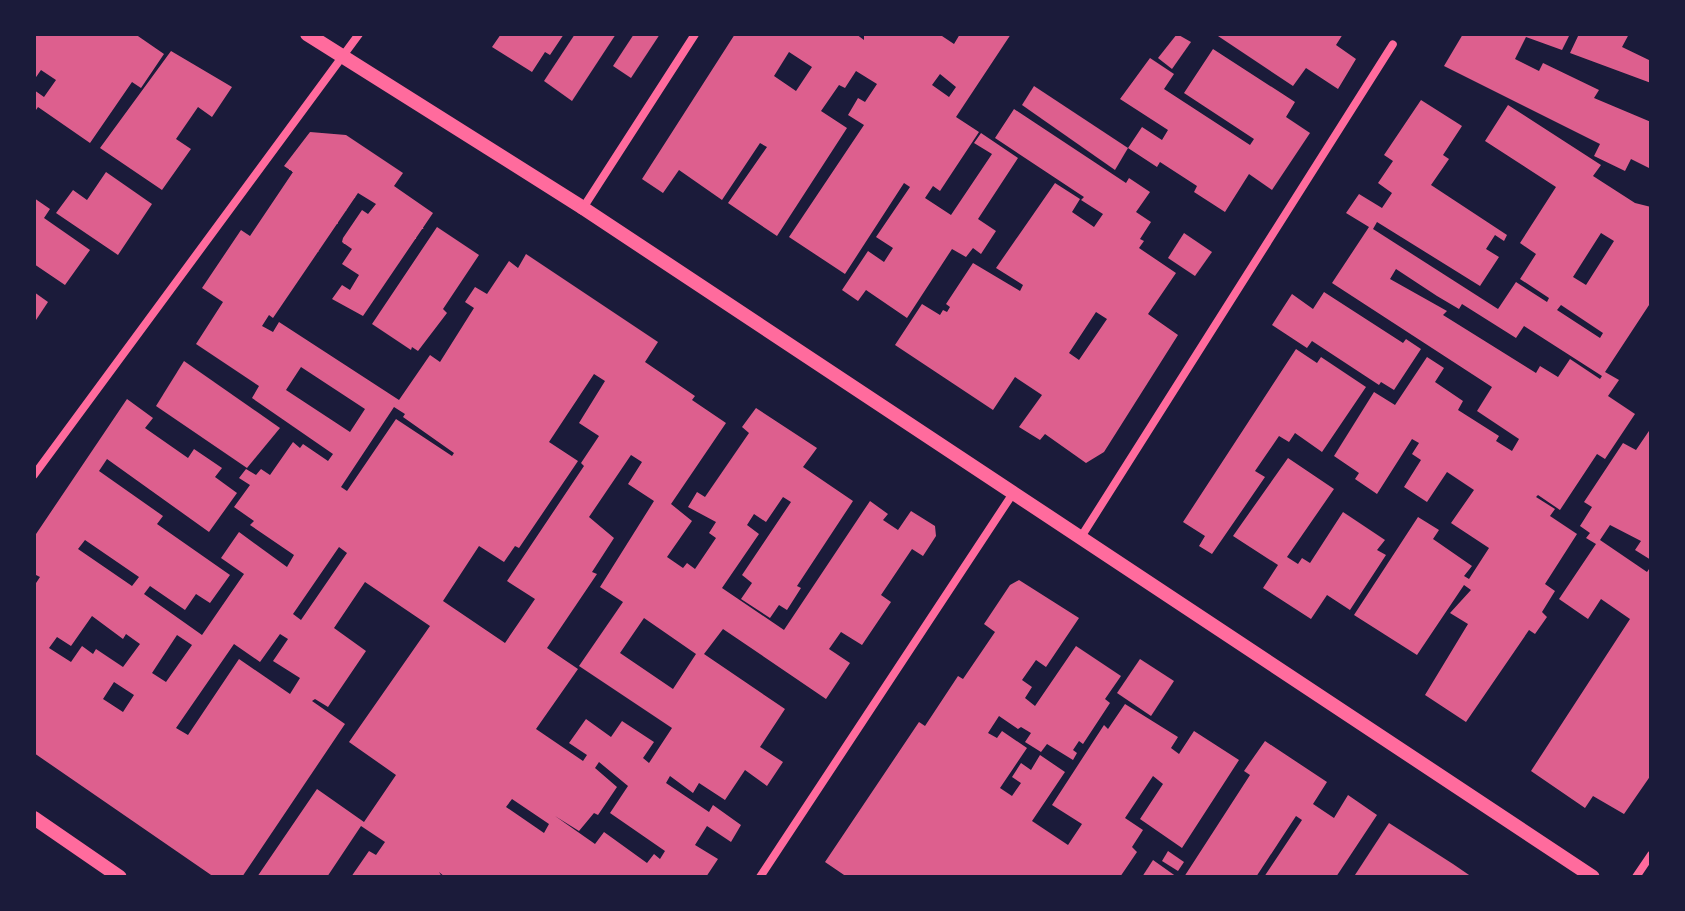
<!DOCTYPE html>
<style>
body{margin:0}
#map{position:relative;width:1685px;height:911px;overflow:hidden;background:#1b1b3a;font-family:"Playfair Display",serif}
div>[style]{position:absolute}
.building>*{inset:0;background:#dd5f8e}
.minor>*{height:8px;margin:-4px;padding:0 4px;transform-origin:4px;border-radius:4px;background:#ff6b9d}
.tertiary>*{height:14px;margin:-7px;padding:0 7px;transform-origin:7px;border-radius:7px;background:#ff6b9d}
span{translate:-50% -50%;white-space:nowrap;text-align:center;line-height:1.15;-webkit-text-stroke:8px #1b1b3a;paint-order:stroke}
.frame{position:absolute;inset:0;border:36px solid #1b1b3a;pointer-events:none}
</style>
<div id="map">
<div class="building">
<div style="clip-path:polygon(34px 34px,135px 34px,164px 54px,141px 88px,132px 82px,90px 143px,38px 107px,34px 113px,34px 90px,44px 97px,56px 80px,41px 70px,34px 80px)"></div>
<div style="clip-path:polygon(501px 34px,564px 34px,550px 55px,545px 52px,532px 72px,492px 47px)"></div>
<div style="clip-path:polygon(575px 34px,616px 34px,572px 101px,544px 81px)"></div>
<div style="clip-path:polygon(634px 34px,660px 34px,631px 78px,613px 66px)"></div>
<div style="clip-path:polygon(evenodd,735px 34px,856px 34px,864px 40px,864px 34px,939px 34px,954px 44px,960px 34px,1011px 34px,956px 117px,979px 132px,940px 191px,933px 186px,925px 198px,951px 215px,992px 154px,974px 143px,981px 133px,1018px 158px,978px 219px,996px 231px,981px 254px,973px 248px,966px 257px,952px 249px,907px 318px,866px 290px,858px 301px,842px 290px,868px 251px,884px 262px,893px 248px,876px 237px,910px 187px,904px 183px,845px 274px,789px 237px,864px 125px,848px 115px,858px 98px,865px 102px,877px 84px,856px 71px,845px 88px,839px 85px,821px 111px,847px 128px,777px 236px,728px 203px,767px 147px,760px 143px,722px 200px,679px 170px,663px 193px,642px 179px,735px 34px,789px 52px,812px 67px,796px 91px,774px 76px,789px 52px,735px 34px,940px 74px,956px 87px,949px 97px,932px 85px,940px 74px)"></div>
<div style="clip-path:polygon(1177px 34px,1191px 42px,1172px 69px,1158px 58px)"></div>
<div style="clip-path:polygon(1215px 34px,1343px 34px,1336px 45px,1356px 59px,1338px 89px,1306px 68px,1293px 86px)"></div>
<div style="clip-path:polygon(1463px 34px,1570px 34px,1562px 50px,1526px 37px,1515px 59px,1539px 71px,1543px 63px,1599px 90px,1594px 98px,1651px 122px,1651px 169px,1631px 159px,1625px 171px,1594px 156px,1600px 144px,1444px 66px)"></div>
<div style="clip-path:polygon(1579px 34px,1629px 34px,1622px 47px,1651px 61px,1651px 83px,1570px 53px)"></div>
<div style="clip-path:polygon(1213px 49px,1295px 102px,1286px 117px,1310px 133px,1272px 190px,1249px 174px,1225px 212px,1194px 192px,1197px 186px,1160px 162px,1157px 167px,1128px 148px,1142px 127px,1162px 140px,1168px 130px,1120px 99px,1150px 58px,1174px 74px,1164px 89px,1250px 145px,1254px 139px,1184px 93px)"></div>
<div style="clip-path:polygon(171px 51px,232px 87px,212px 117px,198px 107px,176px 139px,191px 149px,162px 190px,100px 148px)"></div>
<div style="clip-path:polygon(1034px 86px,1128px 148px,1115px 170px,1022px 105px)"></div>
<div style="clip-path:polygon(evenodd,1421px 100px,1462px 126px,1443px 155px,1449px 159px,1431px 185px,1507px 235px,1504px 241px,1495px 235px,1486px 249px,1499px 257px,1480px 286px,1377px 222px,1373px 229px,1498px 309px,1516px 282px,1547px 302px,1549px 298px,1520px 279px,1536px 254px,1520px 243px,1556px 187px,1485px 141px,1508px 105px,1601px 165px,1593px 176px,1635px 203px,1651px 207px,1651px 302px,1605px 372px,1619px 380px,1608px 396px,1635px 414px,1605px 459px,1597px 454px,1560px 510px,1538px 495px,1536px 497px,1555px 509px,1550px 516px,1577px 534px,1545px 584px,1555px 591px,1542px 612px,1547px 617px,1535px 634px,1529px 630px,1466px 722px,1425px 695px,1468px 624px,1450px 613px,1471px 590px,1464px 585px,1417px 655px,1354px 615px,1418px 517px,1439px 530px,1433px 539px,1472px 566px,1464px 576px,1469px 579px,1489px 548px,1451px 523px,1474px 490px,1447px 472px,1427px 502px,1404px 487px,1421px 460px,1412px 454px,1419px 443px,1412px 439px,1377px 494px,1355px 479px,1359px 473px,1334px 456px,1374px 392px,1395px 405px,1427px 357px,1444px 368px,1435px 382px,1463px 401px,1458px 410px,1499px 436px,1496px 441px,1512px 451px,1519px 439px,1477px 411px,1492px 387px,1332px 283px,1369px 227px,1346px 213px,1359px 194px,1382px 208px,1392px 193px,1378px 183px,1393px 161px,1384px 155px,1421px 100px,1601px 233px,1614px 241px,1586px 285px,1573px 277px,1601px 233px,1421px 100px,1396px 269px,1437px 296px,1459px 309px,1462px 304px,1516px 338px,1524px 326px,1602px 376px,1600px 379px,1570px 359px,1558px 377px,1540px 366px,1536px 373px,1443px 315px,1447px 311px,1390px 279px,1396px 269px,1421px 100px,1561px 305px,1603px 333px,1600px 338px,1557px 310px,1561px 305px)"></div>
<div style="clip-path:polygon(evenodd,1014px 109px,1126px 183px,1129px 178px,1150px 192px,1136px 212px,1151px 222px,1140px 239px,1144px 241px,1139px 248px,1176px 273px,1148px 314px,1178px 335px,1104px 452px,1086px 463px,1045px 434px,1040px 440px,1019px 427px,1042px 395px,1015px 377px,993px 410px,895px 345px,922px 304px,940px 315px,943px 310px,947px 312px,950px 307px,946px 304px,973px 263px,1020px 291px,1023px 285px,996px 268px,1055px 183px,1080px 199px,1072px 212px,1094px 227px,1103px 214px,1081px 200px,1084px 197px,995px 138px,1014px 109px,1096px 312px,1107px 319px,1079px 360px,1069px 353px,1096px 312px)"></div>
<div style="clip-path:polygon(evenodd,310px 132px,346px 135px,403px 173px,394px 186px,433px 213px,363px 316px,332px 299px,342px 285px,350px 290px,359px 275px,342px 264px,352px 249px,342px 242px,343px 238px,362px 210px,368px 214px,376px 204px,358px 193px,273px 318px,269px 315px,262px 326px,273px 332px,279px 322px,399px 400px,430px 355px,440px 362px,474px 308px,465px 302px,475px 287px,487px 294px,509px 261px,518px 268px,526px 254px,658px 342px,645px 362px,695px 396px,692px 400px,726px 423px,671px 504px,692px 521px,667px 557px,683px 568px,687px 563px,695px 569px,716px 538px,709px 533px,716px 522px,688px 507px,697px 492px,705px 497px,749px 433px,742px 427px,756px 408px,817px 448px,803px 467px,853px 501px,797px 586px,801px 588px,787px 610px,779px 605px,770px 618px,741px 599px,752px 583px,742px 575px,791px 502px,783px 497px,766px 522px,754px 514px,747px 525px,759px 534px,722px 588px,784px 630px,870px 501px,888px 514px,883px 520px,898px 530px,911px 511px,935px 526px,936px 536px,923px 556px,912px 549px,881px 595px,891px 602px,862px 645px,841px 632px,829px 649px,850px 663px,826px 699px,723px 629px,704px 654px,785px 709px,760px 747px,783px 762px,767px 786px,745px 770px,725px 800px,699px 783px,693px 793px,670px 776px,666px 783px,709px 812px,713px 805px,741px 825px,731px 842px,707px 826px,695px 845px,718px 859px,706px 877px,445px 877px,439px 872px,442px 877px,351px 877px,369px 851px,376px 855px,385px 842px,361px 826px,327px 877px,257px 877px,317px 789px,364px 822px,396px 775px,349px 742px,430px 626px,365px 582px,334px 628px,366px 651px,328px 707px,315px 699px,312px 701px,345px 724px,242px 877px,214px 877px,34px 753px,34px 586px,40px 577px,34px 574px,34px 537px,127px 399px,153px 418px,145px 428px,188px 458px,194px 449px,222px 468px,215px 477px,237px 493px,209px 532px,107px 459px,99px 471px,163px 516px,157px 524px,230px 575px,210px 603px,196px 594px,185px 610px,150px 586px,144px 594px,202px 635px,244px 574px,221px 558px,239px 532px,287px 567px,294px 555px,250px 525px,254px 521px,234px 507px,250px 485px,239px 478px,246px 469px,256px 475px,261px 469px,270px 475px,293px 442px,300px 448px,303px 444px,328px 461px,333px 454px,252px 398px,259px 386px,196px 344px,223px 302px,202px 288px,241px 230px,250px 236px,293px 172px,284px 166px,310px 132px,301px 367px,365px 409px,350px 432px,286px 390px,301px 367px,310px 132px,594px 374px,605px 381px,579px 423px,599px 436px,581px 463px,584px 466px,507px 581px,535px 599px,505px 643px,443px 601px,479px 546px,504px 562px,515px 546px,519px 548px,578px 461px,549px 442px,594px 374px,310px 132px,394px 407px,405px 414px,403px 417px,454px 453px,452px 456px,396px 419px,347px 491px,341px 487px,394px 407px,310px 132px,631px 455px,642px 462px,628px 484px,654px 501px,600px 587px,623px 602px,579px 666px,672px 728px,649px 763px,643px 758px,654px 742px,622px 721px,611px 737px,586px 719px,569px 743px,587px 755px,583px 761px,536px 729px,578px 669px,547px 648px,597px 574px,592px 572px,614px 538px,589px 517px,631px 455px,310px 132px,85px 540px,139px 577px,132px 586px,78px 549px,85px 540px,310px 132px,339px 547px,347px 553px,301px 620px,293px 614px,339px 547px,310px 132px,92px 616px,123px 639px,126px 634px,140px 644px,123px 667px,96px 649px,93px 654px,82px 646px,71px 662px,49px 648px,57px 637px,71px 646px,92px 616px,310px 132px,644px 618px,696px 654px,673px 689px,620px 653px,644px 618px,310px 132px,280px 634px,288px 639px,273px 661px,300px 678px,290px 694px,239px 659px,188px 735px,176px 728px,234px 644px,260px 662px,280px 634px,310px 132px,177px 635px,192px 645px,166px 682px,152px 673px,177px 635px,310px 132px,114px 682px,134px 695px,123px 712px,103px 699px,114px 682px,310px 132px,599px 762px,628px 786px,610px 813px,665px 851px,660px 859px,654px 854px,647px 863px,604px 832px,595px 844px,555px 816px,579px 831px,594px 813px,598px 815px,617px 787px,595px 768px,599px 762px,310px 132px,512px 799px,549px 824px,544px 833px,506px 807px,512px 799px)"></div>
<div style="clip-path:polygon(106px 172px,152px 204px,118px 255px,56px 213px,73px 190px,87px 200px)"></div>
<div style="clip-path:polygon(34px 198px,50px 209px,44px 218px,90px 250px,65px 285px,34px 264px)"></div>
<div style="clip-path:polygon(437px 227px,479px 255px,443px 309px,447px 313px,418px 351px,412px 347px,411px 350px,372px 324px)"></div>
<div style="clip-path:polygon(1184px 233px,1212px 252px,1195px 276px,1168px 258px)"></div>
<div style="clip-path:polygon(34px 292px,48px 302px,34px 323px)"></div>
<div style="clip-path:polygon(1324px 292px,1403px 343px,1406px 339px,1421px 349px,1394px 390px,1381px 382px,1379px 385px,1312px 341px,1307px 348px,1272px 325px,1292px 294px,1313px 309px)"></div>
<div style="clip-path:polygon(1296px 349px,1317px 363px,1321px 357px,1366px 387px,1322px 452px,1295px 433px,1289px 442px,1279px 436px,1255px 471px,1265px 477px,1212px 554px,1199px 546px,1205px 536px,1183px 522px)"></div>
<div style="clip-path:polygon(184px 361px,280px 428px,247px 468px,156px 406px)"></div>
<div style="clip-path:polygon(1651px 428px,1651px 560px,1635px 550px,1641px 541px,1610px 525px,1600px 540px,1647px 572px,1651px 566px,1651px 775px,1624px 814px,1593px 796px,1585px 808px,1531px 771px,1630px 619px,1601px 599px,1588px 619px,1559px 599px,1596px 544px,1586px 538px,1590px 533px,1580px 526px,1592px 507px,1584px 502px,1623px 443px,1636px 450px)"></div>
<div style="clip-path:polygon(1288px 458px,1334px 489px,1287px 557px,1298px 564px,1302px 558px,1310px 563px,1343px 512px,1385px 540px,1377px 550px,1386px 555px,1350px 610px,1327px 595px,1311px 619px,1263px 588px,1278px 565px,1233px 536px)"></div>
<div style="clip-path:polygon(1019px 580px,1079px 618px,1046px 667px,1036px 660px,1022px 680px,1032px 687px,1025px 698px,1035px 706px,1076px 646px,1121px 676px,1105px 699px,1110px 703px,1083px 744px,1079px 741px,1073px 750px,1077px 753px,1073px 760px,1047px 744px,1041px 752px,1025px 742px,1031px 733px,1021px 727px,1018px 729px,999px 716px,988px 733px,997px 738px,1002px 731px,1027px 748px,1000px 788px,1012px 796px,1021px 783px,1012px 777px,1021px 763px,1031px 770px,1040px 755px,1065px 772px,1032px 821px,1068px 845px,1082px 824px,1052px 805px,1104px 725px,1108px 729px,1125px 704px,1178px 737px,1171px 748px,1179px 754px,1194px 731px,1239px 760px,1182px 848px,1140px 819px,1163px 784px,1153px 776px,1125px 818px,1143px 830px,1132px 847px,1137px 852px,1120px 877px,847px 877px,825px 862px,919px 722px,925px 726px,958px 676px,963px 679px,995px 632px,984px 624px,1010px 585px)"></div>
<div style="clip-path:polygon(1140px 659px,1174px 681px,1151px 716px,1117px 693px)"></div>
<div style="clip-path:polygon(1265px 741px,1327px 782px,1313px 804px,1334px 818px,1348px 795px,1377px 815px,1336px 877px,1264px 877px,1302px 820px,1296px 816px,1256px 877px,1184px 877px,1250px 775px,1244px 771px)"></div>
<div style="clip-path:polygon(1389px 823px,1453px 864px,1472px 877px,1358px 877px,1355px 875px)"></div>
<div style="clip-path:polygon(1168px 851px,1184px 862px,1178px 871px,1162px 861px)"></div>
<div style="clip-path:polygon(1153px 860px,1177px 877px,1142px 877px)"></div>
</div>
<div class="minor">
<div style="left:583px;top:208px;width:207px;rotate:-57.2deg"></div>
<div style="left:34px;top:475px;width:548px;rotate:-53.61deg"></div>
<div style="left:1081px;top:537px;width:583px;rotate:-57.67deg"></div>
<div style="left:760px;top:877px;width:460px;rotate:-56.6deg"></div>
<div style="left:1636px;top:877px;width:27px;rotate:-56deg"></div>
</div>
<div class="tertiary">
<div style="left:307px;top:34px;width:326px;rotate:32.2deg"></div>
<div style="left:583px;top:208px;width:1211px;rotate:33.52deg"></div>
<div style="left:34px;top:818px;width:104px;rotate:34.5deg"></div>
</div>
<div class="frame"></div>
</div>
